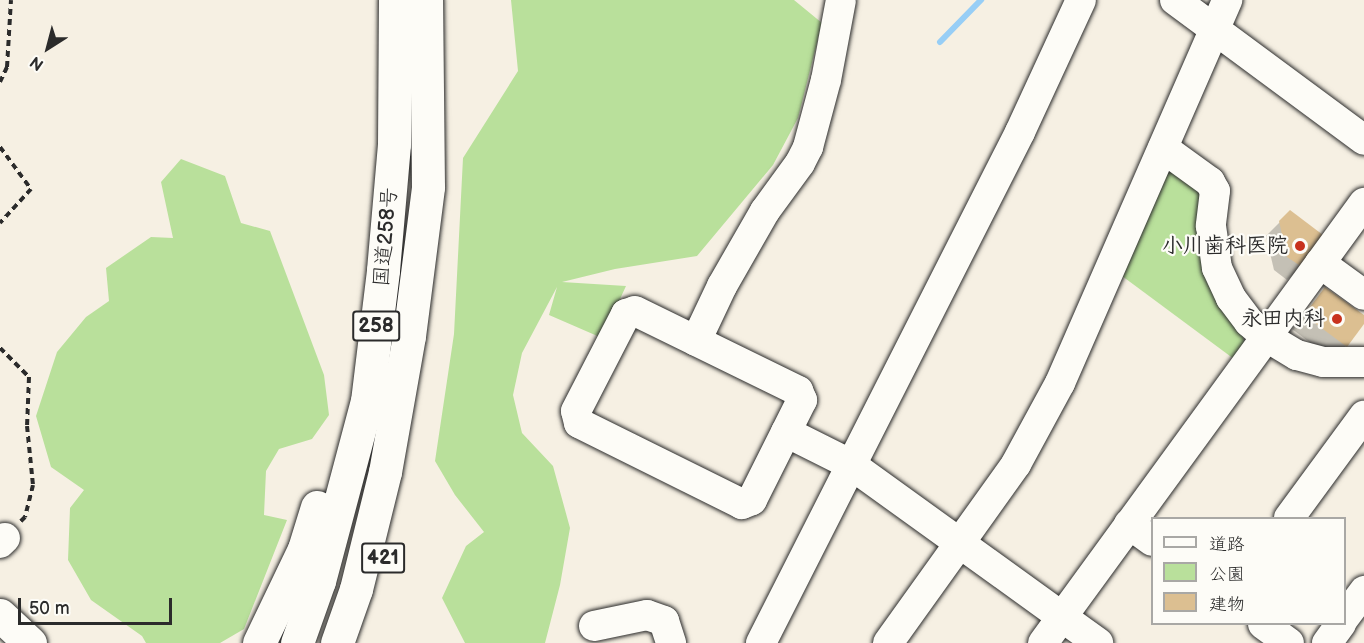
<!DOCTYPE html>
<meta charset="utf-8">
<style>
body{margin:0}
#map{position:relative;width:1364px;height:643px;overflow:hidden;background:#f6f0e3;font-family:"Balsamiq Sans","Klee One",sans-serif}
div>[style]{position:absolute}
.green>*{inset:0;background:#b9e09b}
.shadow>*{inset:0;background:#0003}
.stream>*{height:6px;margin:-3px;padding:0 3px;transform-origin:3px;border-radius:3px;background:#97cef6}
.building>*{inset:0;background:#dcbf91}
.path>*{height:4px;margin-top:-2px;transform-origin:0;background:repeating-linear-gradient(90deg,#2b2b2b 0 6px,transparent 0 10.5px)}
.roads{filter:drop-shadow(0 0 2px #2b2b2b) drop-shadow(0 0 2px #2b2b2b)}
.minor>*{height:30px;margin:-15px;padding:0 15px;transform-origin:15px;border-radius:15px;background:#fdfcf7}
.highway>*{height:33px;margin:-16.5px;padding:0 16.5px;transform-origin:16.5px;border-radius:16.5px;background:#fdfcf7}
.dots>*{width:16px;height:16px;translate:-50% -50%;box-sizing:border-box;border:3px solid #fdfcf7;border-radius:50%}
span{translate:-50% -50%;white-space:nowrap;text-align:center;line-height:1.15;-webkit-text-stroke:4.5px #fdfcf7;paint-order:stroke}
.shield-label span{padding:2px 4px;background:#fdfcf7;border:2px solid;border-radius:4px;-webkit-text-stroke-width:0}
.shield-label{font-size:20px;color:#2b2b2b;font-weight:700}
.street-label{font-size:21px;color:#2b2b2b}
.poi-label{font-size:21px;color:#2b2b2b;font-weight:700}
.right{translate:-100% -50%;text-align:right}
.legend{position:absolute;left:1151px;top:517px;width:195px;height:108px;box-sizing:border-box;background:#fdfcf7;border:2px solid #a9a8a5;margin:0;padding:8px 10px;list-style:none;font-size:18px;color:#2b2b2b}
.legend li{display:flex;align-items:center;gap:12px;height:30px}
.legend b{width:30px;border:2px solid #a9a8a5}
.north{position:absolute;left:18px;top:18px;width:60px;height:60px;-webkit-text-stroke:4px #fdfcf7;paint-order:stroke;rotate:216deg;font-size:16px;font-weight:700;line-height:24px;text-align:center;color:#2b2b2b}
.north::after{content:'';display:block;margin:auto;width:21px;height:27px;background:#2b2b2b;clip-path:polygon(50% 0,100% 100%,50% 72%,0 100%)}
.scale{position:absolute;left:18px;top:598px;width:154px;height:27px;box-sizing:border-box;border:3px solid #2b2b2b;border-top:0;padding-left:8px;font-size:18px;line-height:21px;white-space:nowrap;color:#2b2b2b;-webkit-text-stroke:4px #fdfcf7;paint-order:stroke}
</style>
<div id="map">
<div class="green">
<div style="clip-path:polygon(511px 0,794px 0,822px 23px,798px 118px,773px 165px,697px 256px,615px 269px,562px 282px,626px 286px,602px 338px,549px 315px,557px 287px,522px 353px,513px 395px,522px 433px,553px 466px,570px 528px,560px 585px,545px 643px,465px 643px,442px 598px,466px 546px,484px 532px,455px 495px,435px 461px,454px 334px,463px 158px,518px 71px)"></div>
<div style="clip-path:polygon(181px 159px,225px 176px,241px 223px,270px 231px,324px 375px,329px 415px,312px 439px,279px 449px,266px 471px,264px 515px,287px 520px,244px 629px,220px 643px,146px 643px,142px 636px,91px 600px,68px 560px,70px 508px,84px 490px,51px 467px,36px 416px,57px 352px,86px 317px,109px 301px,106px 268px,151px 237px,173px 238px,161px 182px)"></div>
<div style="clip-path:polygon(1175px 170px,1201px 189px,1242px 329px,1244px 342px,1234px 359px,1118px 273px,1161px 174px)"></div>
</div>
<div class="shadow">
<div style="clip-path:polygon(1290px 212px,1301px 267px,1287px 280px,1274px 270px,1266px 236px)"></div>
<div style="clip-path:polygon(1325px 289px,1364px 317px,1364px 321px,1346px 346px,1332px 359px,1292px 329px)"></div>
</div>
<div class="stream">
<div style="left:940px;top:42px;width:59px;rotate:-45.7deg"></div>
</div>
<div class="building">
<div style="clip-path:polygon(1290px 210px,1323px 235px,1302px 267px,1287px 257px,1279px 221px)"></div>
<div style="clip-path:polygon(1325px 287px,1364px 315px,1364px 324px,1347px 347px,1304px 315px)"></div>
</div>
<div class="path">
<div style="left:0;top:82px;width:17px;rotate:-65deg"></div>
<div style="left:7px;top:67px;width:67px;rotate:-86.6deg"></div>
<div style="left:0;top:147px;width:52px;rotate:53.6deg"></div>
<div style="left:31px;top:189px;width:46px;rotate:132.4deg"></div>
<div style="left:0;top:348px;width:41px;rotate:45deg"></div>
<div style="left:29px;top:377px;width:49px;rotate:92.3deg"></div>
<div style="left:27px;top:426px;width:59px;rotate:84.2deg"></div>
<div style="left:33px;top:485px;width:33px;rotate:104deg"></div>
<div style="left:25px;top:517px;width:6px;rotate:135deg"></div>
</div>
<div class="roads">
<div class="minor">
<div style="left:1175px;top:0;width:235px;rotate:36.5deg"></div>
<div style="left:1163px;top:148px;width:58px;rotate:35.9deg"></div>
<div style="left:1210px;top:182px;width:10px;rotate:61deg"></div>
<div style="left:1215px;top:191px;width:35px;rotate:97deg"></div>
<div style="left:1211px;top:226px;width:42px;rotate:81.9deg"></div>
<div style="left:1217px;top:268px;width:33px;rotate:65deg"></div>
<div style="left:1231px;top:298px;width:30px;rotate:53deg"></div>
<div style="left:1249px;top:322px;width:21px;rotate:41deg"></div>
<div style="left:1265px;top:336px;width:37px;rotate:31deg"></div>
<div style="left:1297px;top:355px;width:27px;rotate:15deg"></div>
<div style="left:1323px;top:362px;width:41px"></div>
<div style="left:1320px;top:263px;width:54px;rotate:36deg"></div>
<div style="left:635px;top:311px;width:182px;rotate:26.1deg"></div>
<div style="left:798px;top:391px;width:10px;rotate:66deg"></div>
<div style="left:802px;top:400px;width:112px;rotate:116.6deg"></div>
<div style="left:752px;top:500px;width:11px;rotate:158deg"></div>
<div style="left:742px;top:504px;width:182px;rotate:-153.6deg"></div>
<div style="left:579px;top:423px;width:12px;rotate:-104deg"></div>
<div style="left:576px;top:411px;width:109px;rotate:-62.7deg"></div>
<div style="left:626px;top:314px;width:9px;rotate:-18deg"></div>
<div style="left:696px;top:341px;width:61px;rotate:-64.7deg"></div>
<div style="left:722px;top:286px;width:86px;rotate:-60.2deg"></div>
<div style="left:765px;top:211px;width:59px;rotate:-53.9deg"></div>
<div style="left:800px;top:163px;width:18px;rotate:-63deg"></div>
<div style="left:808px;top:147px;width:69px;rotate:-75deg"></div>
<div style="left:826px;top:80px;width:81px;rotate:-79.4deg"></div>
<div style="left:786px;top:432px;width:72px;rotate:26.6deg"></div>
<div style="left:850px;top:464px;width:306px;rotate:35.8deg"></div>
<div style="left:1289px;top:518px;width:127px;rotate:-53.7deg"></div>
<div style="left:1129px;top:524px;width:29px;rotate:36deg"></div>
<div style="left:0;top:543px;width:7px;rotate:-45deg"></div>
<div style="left:1344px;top:618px;width:34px;rotate:-53deg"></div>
<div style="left:1263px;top:624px;width:32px;rotate:36deg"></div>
<div style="left:594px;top:626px;width:54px;rotate:-11.7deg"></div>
<div style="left:647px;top:615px;width:18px;rotate:19deg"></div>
<div style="left:664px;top:621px;width:23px;rotate:72deg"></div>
<div style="left:761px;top:643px;width:573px;rotate:-63.12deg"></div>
<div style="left:1020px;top:132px;width:145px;rotate:-65.2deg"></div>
<div style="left:888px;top:643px;width:220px;rotate:-54.4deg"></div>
<div style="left:1016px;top:464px;width:92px;rotate:-61.5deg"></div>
<div style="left:1060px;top:383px;width:418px;rotate:-66.4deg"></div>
<div style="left:1043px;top:643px;width:545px;rotate:-53.89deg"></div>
<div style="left:1327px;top:643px;width:24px;rotate:-54deg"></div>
</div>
<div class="highway">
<div style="left:0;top:615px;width:41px;rotate:43deg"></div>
<div style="left:259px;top:643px;width:104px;rotate:-64.4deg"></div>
<div style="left:304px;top:549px;width:44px;rotate:-72.8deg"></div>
<div style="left:297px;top:643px;width:66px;rotate:-70.5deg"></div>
<div style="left:319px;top:581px;width:186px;rotate:-75.1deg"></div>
<div style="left:367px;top:401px;width:132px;rotate:-83deg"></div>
<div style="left:383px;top:270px;width:126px;rotate:-85deg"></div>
<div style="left:394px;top:144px;width:144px;rotate:-89.6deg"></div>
<div style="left:337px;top:643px;width:57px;rotate:-70.6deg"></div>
<div style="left:356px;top:589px;width:121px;rotate:-76.1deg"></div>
<div style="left:385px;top:472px;width:138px;rotate:-80deg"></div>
<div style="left:409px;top:336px;width:150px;rotate:-82.7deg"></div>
<div style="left:428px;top:187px;width:187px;rotate:-90.6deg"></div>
</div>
</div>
<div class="dots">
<div style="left:1300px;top:246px;background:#c8321e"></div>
<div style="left:1337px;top:319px;background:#c8321e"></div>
</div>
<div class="shield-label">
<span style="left:376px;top:326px">258</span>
<span style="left:383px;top:558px">421</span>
</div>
<div class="street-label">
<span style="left:386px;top:237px;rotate:-85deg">国道258号</span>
</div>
<div class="poi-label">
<span class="right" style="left:1288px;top:246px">小川歯科医院</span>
<span class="right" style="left:1325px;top:319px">永田内科</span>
</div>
<ul class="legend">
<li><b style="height:8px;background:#fdfcf7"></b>道路</li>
<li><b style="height:16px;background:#b9e09b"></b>公園</li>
<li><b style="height:16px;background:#dcbf91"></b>建物</li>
</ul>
<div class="north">N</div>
<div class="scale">50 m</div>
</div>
